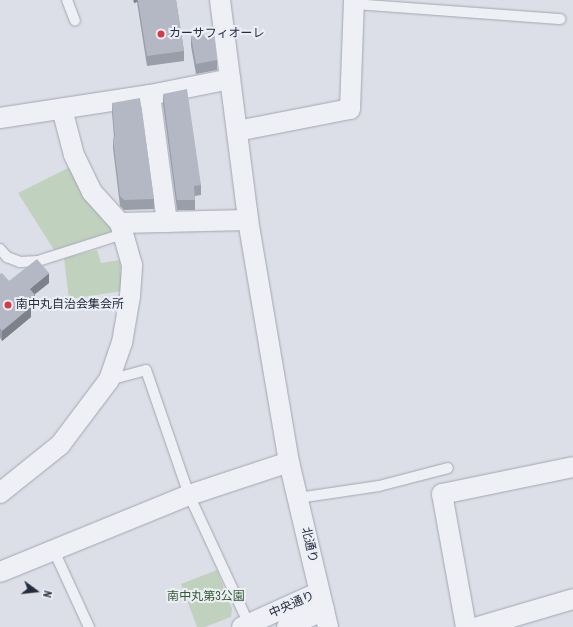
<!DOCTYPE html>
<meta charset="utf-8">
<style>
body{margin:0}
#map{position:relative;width:573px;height:627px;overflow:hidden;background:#dcdfe7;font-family:"Archivo Narrow","Noto Sans JP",sans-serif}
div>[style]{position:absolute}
.green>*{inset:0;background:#c0d1bd}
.roads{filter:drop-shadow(0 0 1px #a1a6b1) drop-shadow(0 0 1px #a1a6b1)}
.service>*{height:10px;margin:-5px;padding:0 5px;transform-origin:5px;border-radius:5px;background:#eff0f5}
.minor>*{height:20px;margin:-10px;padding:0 10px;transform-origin:10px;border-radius:10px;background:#eff0f5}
.wall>*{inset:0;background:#9a9ea9}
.shaded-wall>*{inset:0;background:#7d8189}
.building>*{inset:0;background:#b3b8c4}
.dots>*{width:11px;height:11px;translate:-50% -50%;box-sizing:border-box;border:2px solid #ebeef5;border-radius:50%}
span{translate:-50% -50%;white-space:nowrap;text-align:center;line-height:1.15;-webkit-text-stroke:4px #ebeef5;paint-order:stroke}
.poi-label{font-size:12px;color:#252c3e}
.left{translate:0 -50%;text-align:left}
.street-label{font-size:12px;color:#252c3e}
.park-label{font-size:12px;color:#365a32}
.north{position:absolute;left:16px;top:571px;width:40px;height:40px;-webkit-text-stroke:3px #ebeef5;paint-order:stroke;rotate:105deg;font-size:11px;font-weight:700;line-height:16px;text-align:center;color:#252c3e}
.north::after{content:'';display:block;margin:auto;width:14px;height:18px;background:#252c3e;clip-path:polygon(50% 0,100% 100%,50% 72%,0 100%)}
</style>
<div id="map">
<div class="green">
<div style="clip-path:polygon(70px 167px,86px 200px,113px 231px,54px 250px,18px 193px)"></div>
<div style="clip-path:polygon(97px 250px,101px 263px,120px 260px,122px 291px,69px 299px,64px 258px)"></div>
<div style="clip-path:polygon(217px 570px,232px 609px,231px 617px,205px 627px,197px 627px,181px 584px)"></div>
</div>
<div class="roads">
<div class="service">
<div style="left:67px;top:0;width:22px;rotate:69deg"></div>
<div style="left:354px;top:4px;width:207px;rotate:4.2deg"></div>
<div style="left:0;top:249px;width:11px;rotate:49deg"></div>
<div style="left:7px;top:257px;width:14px;rotate:21deg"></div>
<div style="left:20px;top:262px;width:18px;rotate:-3deg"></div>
<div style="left:38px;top:261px;width:89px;rotate:-17.6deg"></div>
<div style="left:109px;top:380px;width:38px;rotate:-15deg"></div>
<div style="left:146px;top:370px;width:132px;rotate:71deg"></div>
<div style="left:189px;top:495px;width:142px;rotate:65.1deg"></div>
<div style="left:298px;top:498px;width:82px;rotate:-8.4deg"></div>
<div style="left:379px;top:486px;width:71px;rotate:-14.6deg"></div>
<div style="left:54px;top:551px;width:84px;rotate:65.3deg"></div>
</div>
<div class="minor">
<div style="left:220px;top:0;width:222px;rotate:82.7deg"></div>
<div style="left:248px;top:220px;width:245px;rotate:80.4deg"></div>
<div style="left:289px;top:462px;width:170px;rotate:76.7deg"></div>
<div style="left:150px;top:95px;width:128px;rotate:82.4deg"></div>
<div style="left:0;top:118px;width:152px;rotate:-8.7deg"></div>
<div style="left:150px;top:95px;width:82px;rotate:-11.3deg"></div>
<div style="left:237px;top:131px;width:115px;rotate:-11deg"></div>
<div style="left:350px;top:109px;width:109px;rotate:-87.9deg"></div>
<div style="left:120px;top:223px;width:128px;rotate:-1.3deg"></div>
<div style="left:0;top:493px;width:77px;rotate:-38.7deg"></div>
<div style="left:60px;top:445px;width:81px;rotate:-53deg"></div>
<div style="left:109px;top:380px;width:39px;rotate:-71deg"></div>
<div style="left:122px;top:343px;width:48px;rotate:-80.3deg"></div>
<div style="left:130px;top:296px;width:31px;rotate:-86deg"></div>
<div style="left:132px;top:265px;width:44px;rotate:-105.9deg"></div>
<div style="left:120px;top:223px;width:42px;rotate:-132.1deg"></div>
<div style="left:92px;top:192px;width:41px;rotate:-115.9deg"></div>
<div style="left:74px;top:155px;width:48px;rotate:-104.6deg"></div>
<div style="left:0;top:572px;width:204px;rotate:-22.2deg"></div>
<div style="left:189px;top:495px;width:105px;rotate:-18.3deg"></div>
<div style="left:242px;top:627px;width:85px;rotate:-24.2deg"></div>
<div style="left:287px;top:627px;width:41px;rotate:-24.7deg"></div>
<div style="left:466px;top:627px;width:135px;rotate:-100.2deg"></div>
<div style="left:442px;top:494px;width:134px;rotate:-11.6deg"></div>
<div style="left:478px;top:627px;width:99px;rotate:-16.4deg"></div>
</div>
</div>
<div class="wall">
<div style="clip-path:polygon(133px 0,176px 0,184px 51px,184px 61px,147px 66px,137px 2px,134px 3px)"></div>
<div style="clip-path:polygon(191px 36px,217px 60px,217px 70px,196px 74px,191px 46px)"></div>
<div style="clip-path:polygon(163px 94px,201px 185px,201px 195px,195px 196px,195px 210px,177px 210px,163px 104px)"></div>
<div style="clip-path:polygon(112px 103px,154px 199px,154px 209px,124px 210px,120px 206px,113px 148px,113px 138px,114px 137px,112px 113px)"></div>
<div style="clip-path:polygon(0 274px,9px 281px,49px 283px,35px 294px,35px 305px,31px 308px,31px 317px,2px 341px,0 338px)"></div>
</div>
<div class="shaded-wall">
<div style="clip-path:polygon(134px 0,137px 0,137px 2px,134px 3px)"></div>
<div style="clip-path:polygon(49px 273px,49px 283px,30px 298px,30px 289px)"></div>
<div style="clip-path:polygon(35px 295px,35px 305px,31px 308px,31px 317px,2px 341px,2px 331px,27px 301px)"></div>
</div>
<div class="building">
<div style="clip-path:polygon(138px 0,176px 0,184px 51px,147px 56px)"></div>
<div style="clip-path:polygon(214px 34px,217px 60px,196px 64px,191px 36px)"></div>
<div style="clip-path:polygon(187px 89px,201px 185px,194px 186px,195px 200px,177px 200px,163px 94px)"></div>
<div style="clip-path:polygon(140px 98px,154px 199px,124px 200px,120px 196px,113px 138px,115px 137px,112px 103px)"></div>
<div style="clip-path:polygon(37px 259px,49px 273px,30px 289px,35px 295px,27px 301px,31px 307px,2px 331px,0 328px,0 274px,2px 273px,9px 281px)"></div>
</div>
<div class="dots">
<div style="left:161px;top:34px;background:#d33a44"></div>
<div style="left:8px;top:305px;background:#d33a44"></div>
</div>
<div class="poi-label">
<span class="left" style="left:169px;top:34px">カーサフィオーレ</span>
<span class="left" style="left:16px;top:305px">南中丸自治会集会所</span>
</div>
<div class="street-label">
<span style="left:309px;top:545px;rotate:77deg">北通り</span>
<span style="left:292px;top:605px;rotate:-24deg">中央通り</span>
</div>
<div class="park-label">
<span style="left:206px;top:597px">南中丸第3公園</span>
</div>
<div class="north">N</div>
</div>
